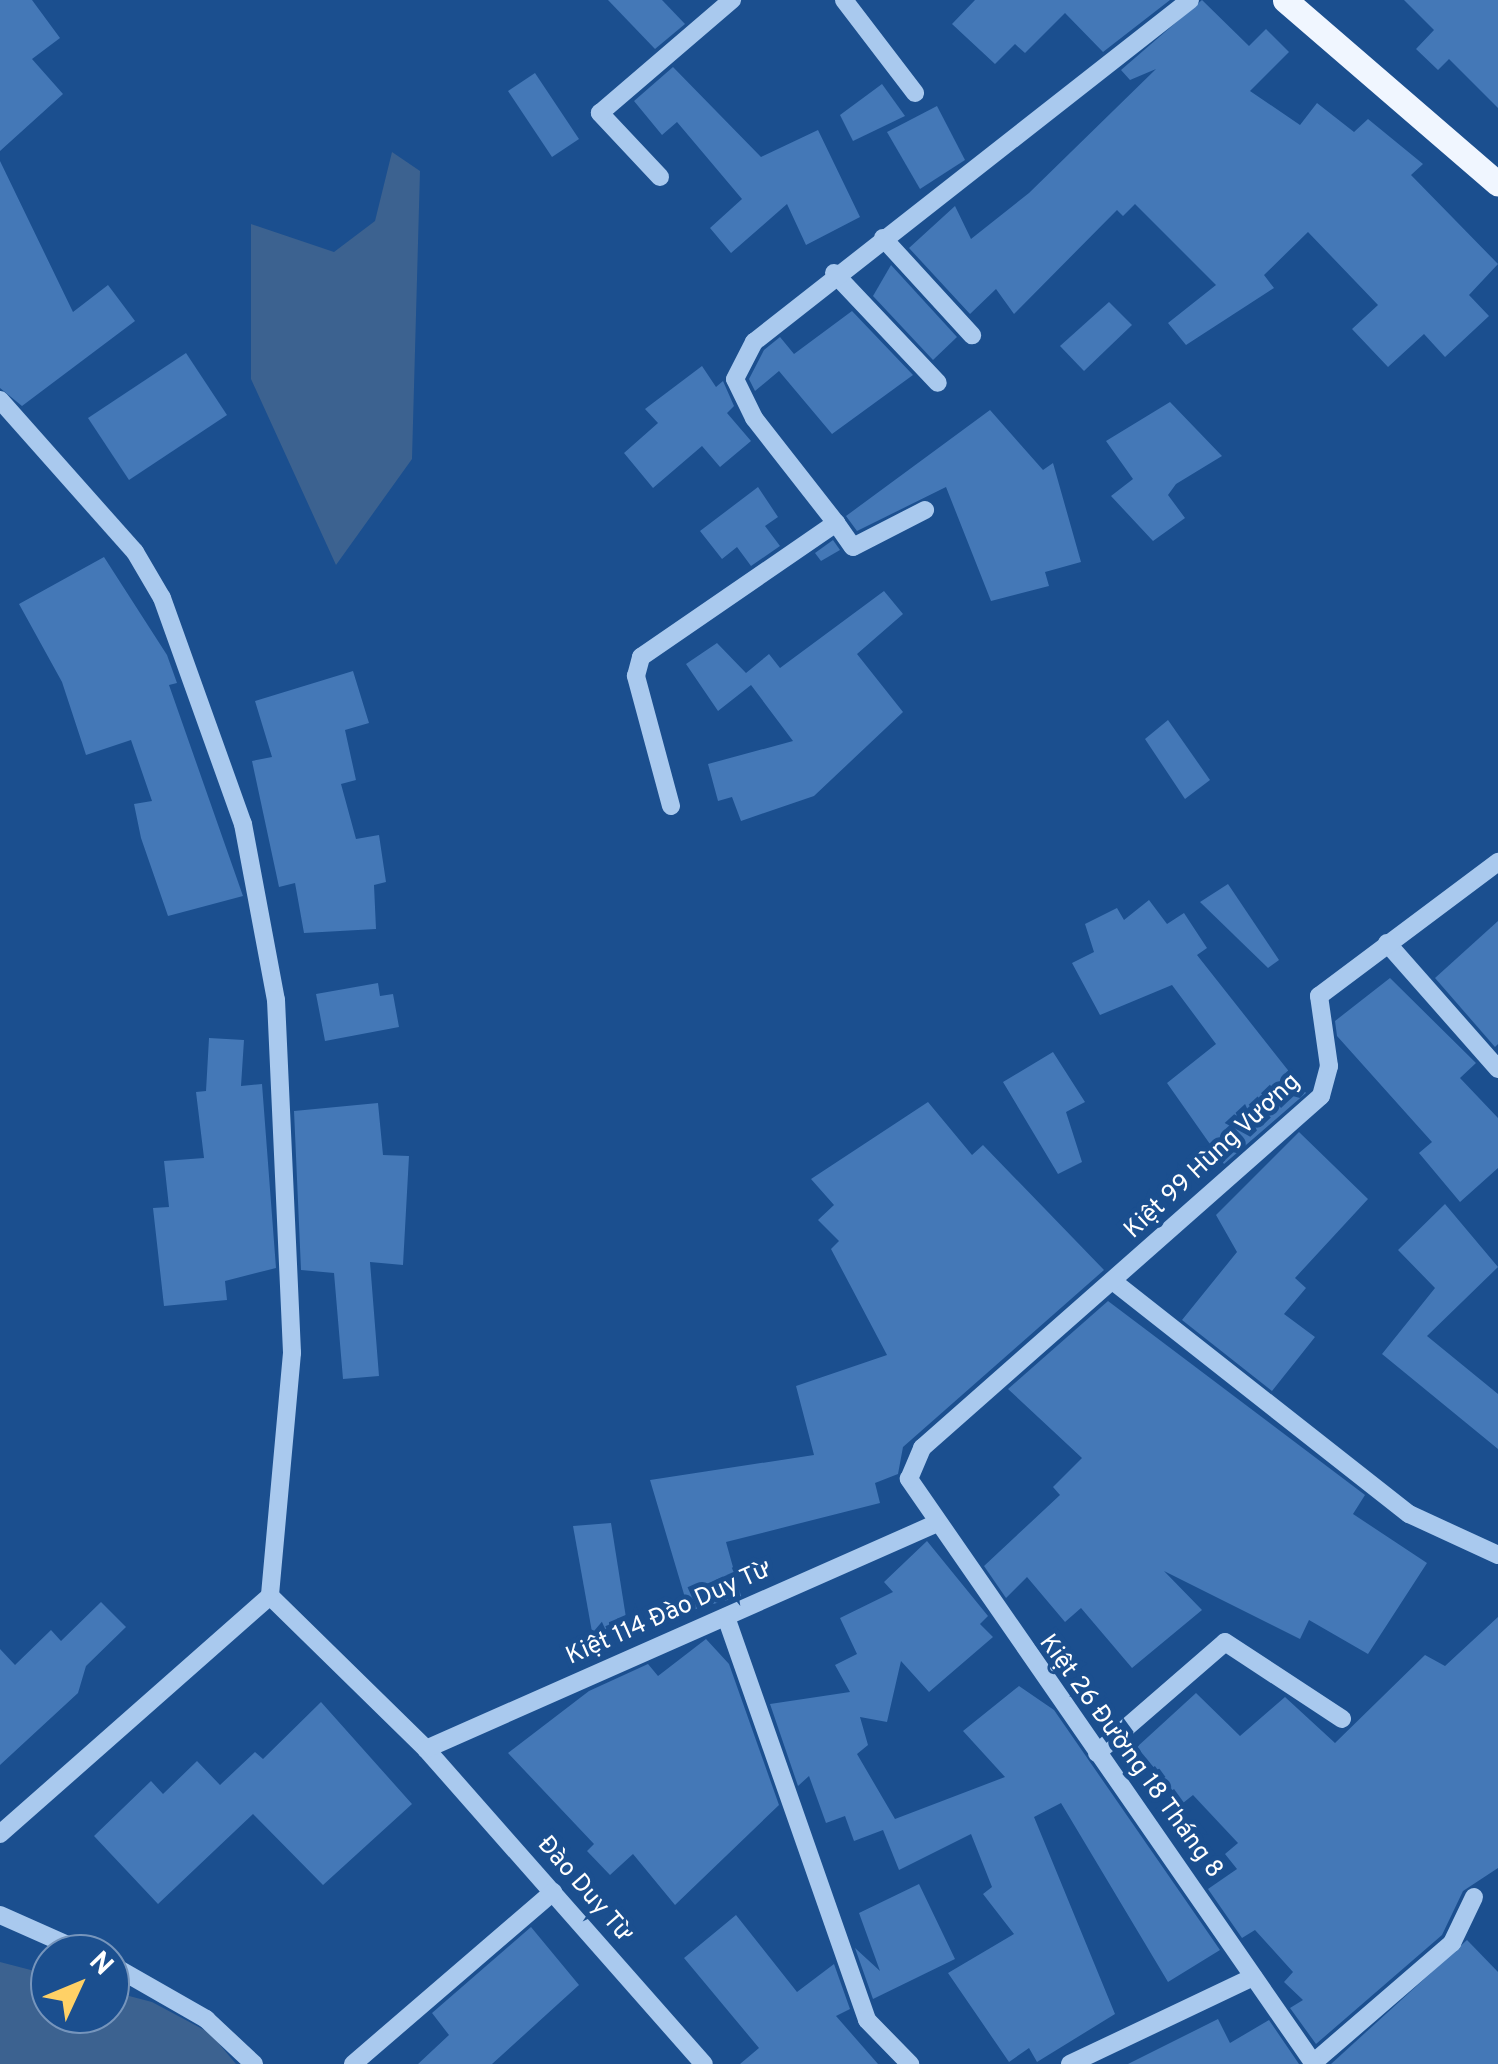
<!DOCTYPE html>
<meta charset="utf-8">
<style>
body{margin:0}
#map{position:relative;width:1498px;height:2064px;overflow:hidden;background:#1b4f8f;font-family:Overpass,sans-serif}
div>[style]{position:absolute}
.water>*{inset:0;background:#3c6290}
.building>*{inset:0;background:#4478b7}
.minor>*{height:18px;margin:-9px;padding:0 9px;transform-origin:9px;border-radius:9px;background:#a9c9ee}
.major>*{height:25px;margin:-12.5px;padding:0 12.5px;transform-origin:12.5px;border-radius:12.5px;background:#f0f6ff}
span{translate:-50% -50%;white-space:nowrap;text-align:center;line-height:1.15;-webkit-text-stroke:10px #1b4f8f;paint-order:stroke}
.street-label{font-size:25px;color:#fff}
.north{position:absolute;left:30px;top:1934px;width:100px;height:100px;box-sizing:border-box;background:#1b4f8f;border:2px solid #7695bc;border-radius:50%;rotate:46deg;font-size:28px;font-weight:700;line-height:40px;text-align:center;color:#fff}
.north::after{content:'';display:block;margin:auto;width:35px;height:45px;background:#ffd166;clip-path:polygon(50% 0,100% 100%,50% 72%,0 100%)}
</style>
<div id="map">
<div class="water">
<div style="clip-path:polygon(392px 152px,420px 171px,412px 459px,336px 565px,251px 379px,251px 224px,334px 252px,375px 221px)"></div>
<div style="clip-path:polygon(0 1962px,50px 1975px,50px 2014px,110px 2014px,110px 1991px,152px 2002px,210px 2033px,236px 2064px,0 2064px)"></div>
</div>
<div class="building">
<div style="clip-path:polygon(0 0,32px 0,60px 38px,32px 59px,63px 94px,0 151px)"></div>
<div style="clip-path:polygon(608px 0,662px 0,685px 24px,655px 49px)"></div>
<div style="clip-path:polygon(975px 0,1170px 0,1103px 52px,1065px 13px,1025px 53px,1015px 44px,995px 64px,952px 24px)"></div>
<div style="clip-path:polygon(1202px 0,1249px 46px,1266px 29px,1289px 52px,1250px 91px,1300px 125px,1317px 103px,1354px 132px,1368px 119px,1423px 164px,1411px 175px,1498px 264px,1469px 295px,1489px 316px,1445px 357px,1424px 334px,1388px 367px,1352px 329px,1378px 305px,1308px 232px,1264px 275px,1274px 288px,1186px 345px,1168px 323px,1216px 285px,1135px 204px,1123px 216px,1117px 210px,1014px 314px,996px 289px,970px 314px,909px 248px,955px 206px,971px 239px,1029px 193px,1156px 69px,1130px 80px,1121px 70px)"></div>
<div style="clip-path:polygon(1404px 0,1498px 0,1498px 108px,1449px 59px,1438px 70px,1416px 49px,1434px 30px)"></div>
<div style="clip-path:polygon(673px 67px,761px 157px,818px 130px,860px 217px,806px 245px,787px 204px,731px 253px,710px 228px,742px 199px,677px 122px,662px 135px,634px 101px)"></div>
<div style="clip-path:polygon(535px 73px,579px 139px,552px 157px,508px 91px)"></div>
<div style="clip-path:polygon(882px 84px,905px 116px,853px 141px,840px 115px)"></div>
<div style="clip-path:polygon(937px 106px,965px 160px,920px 189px,887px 132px)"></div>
<div style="clip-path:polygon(0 161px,73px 312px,108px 285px,135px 321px,22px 406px,0 388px)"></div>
<div style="clip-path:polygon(891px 265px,957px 337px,933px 360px,873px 296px)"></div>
<div style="clip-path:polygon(1109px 302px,1132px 325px,1084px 371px,1060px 346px)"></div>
<div style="clip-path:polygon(852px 311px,913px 375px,832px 434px,779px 371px,755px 391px,749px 379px,764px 350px,780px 337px,794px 354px)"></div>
<div style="clip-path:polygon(186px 353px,227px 415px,129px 480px,88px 418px)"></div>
<div style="clip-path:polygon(702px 366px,716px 387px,723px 381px,734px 406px,727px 413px,751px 441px,720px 467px,702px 446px,653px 488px,624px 453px,658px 423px,645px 409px)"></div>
<div style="clip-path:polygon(1170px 402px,1222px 456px,1176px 484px,1168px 495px,1185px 518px,1153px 541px,1111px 496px,1133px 479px,1106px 441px)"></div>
<div style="clip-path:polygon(990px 410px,1043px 470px,1053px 463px,1081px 562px,1045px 572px,1049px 586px,991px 601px,946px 487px,857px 531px,846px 516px)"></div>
<div style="clip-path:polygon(758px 487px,778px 517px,765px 526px,780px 546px,751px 566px,737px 547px,722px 559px,700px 531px)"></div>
<div style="clip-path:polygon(833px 540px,840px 550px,821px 561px,815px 553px)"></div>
<div style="clip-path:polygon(104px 557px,167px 655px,177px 683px,169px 685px,243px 896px,168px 916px,141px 838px,134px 804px,152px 801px,131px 740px,86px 755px,62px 682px,19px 604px)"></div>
<div style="clip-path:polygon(884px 591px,903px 614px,857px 654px,903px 712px,814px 796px,741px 821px,732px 797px,718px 801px,708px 764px,793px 741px,751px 685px,718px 711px,686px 664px,717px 643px,746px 673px,769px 654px,780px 668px)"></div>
<div style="clip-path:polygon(353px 671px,369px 723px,345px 730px,356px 780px,341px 784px,356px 839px,379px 835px,386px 882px,374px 885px,376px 929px,304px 933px,295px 883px,279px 887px,252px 761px,272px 757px,255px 701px)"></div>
<div style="clip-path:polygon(1168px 720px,1210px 780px,1185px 799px,1145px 739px)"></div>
<div style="clip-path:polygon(1228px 884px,1279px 960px,1268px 968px,1200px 902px)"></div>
<div style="clip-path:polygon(1149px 900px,1167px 924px,1184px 913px,1207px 948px,1197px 955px,1306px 1093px,1224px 1164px,1167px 1083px,1216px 1044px,1172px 985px,1100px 1015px,1072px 963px,1094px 952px,1085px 924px,1117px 908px,1124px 920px)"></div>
<div style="clip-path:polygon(1498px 921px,1498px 1044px,1495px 1047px,1435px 978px)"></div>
<div style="clip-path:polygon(1390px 978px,1476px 1063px,1460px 1078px,1498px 1118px,1498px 1168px,1460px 1202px,1419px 1153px,1432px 1142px,1337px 1036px,1335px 1021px)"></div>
<div style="clip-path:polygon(378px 983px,380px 996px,393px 994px,399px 1027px,325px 1041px,316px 994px)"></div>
<div style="clip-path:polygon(209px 1038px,244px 1040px,241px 1086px,262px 1084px,276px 1268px,225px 1281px,227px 1300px,164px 1306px,153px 1208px,169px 1207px,164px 1161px,204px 1158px,196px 1092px,206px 1091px)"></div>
<div style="clip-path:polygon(1053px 1052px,1085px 1102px,1066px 1112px,1082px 1162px,1058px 1174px,1003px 1082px)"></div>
<div style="clip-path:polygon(928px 1102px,972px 1155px,983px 1145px,1104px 1270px,903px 1447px,898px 1474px,875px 1483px,880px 1503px,726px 1542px,741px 1596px,689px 1611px,650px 1480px,814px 1455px,796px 1386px,887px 1355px,831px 1249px,839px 1241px,818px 1220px,834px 1205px,811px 1179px)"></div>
<div style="clip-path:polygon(378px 1103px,383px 1155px,409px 1156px,403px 1265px,370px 1262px,379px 1376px,343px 1379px,334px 1273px,301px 1270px,294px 1111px)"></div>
<div style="clip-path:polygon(1299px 1132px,1368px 1199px,1295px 1278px,1306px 1288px,1284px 1314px,1315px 1337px,1272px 1391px,1182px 1320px,1237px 1252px,1216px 1215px)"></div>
<div style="clip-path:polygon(1445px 1204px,1498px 1267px,1427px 1336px,1498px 1394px,1498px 1449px,1382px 1354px,1435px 1288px,1398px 1250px)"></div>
<div style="clip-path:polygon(1108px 1301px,1365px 1495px,1353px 1514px,1427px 1563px,1368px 1654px,1309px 1620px,1300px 1639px,1164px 1571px,1202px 1610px,1132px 1668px,1081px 1608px,1065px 1622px,1027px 1577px,1006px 1598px,984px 1566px,1060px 1495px,1053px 1487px,1082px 1458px,1008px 1389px)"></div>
<div style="clip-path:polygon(611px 1523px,627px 1624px,592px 1632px,573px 1526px)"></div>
<div style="clip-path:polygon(927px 1541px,988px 1616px,980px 1624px,993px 1637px,929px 1692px,901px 1661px,887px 1722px,860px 1717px,868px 1745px,857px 1754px,895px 1819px,1005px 1777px,963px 1731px,1019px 1686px,1054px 1710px,1220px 1950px,1168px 1982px,1061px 1803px,1034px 1817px,1115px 2014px,1037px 2062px,1029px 2048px,1009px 2062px,948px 1973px,1014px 1934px,983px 1894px,992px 1887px,971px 1834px,899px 1870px,883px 1830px,854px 1841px,845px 1816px,826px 1823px,809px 1776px,798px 1786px,770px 1704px,850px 1692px,835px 1665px,857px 1654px,840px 1618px,893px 1592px,884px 1582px)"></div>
<div style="clip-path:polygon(101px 1602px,126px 1627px,86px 1666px,78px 1693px,0 1765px,0 1649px,15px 1665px,51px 1630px,61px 1641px)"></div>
<div style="clip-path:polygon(1498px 1617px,1498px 1868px,1463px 1891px,1442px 1935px,1316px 2044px,1290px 2008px,1303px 2000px,1284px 1982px,1293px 1972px,1255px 1930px,1242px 1938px,1208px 1889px,1237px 1869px,1225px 1854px,1238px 1843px,1193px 1795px,1183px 1803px,1137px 1747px,1196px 1693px,1240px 1736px,1285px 1697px,1335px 1743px,1425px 1655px,1445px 1666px)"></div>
<div style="clip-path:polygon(706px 1639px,729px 1664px,779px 1805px,675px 1905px,633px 1854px,610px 1875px,587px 1851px,594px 1844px,508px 1753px,589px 1691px,648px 1664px,658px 1676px)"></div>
<div style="clip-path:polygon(321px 1702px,412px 1804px,323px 1885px,253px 1814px,158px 1904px,94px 1836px,151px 1781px,163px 1794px,197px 1761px,220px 1785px,255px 1752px,263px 1759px)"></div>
<div style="clip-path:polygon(919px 1884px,955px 1959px,873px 1999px,855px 1948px,880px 1971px,859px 1913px)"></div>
<div style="clip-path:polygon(736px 1915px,797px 1992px,834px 1964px,850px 2009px,836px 2016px,878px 2064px,740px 2064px,759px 2048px,684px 1958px)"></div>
<div style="clip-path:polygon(531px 1927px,579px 1985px,492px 2064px,418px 2064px,449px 2035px,432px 2013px)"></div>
<div style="clip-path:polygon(1467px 1940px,1498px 1972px,1498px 2064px,1331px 2064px)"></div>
<div style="clip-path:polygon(1218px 2019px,1230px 2043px,1269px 2020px,1299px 2064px,1128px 2064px)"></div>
</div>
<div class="minor">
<div style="left:844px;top:0;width:117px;rotate:52.6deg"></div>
<div style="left:660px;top:177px;width:88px;rotate:-133.2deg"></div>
<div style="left:600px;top:113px;width:174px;rotate:-40.6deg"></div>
<div style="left:883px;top:238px;width:132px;rotate:47.5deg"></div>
<div style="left:834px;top:273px;width:151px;rotate:46.6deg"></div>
<div style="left:0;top:400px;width:203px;rotate:48.4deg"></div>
<div style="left:135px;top:552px;width:53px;rotate:59.6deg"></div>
<div style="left:162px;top:598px;width:240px;rotate:70.3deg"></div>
<div style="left:243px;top:824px;width:179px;rotate:79.4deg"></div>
<div style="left:276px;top:1000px;width:353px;rotate:87.4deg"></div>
<div style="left:292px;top:1353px;width:244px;rotate:95.2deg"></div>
<div style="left:270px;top:1596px;width:360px;rotate:138.6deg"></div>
<div style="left:836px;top:523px;width:29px;rotate:55deg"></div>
<div style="left:853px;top:547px;width:81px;rotate:-27.2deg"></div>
<div style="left:671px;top:806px;width:135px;rotate:-105.1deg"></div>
<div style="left:636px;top:676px;width:20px;rotate:-75deg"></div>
<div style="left:641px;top:657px;width:237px;rotate:-34.5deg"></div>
<div style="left:836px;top:523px;width:133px;rotate:-128deg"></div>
<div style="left:754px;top:418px;width:43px;rotate:-116deg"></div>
<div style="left:735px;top:379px;width:42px;rotate:-62.8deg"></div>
<div style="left:754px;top:342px;width:554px;rotate:-38.11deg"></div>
<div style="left:1387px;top:943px;width:168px;rotate:48.6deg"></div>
<div style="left:1114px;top:1282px;width:375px;rotate:38.2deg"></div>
<div style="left:1409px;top:1514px;width:98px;rotate:24.7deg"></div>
<div style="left:270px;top:1596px;width:219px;rotate:44.4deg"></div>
<div style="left:426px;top:1749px;width:420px;rotate:48.6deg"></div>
<div style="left:726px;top:1617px;width:427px;rotate:70.7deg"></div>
<div style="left:867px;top:2020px;width:62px;rotate:45.7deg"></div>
<div style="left:426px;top:1749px;width:554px;rotate:-23.84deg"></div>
<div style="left:1097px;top:1753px;width:169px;rotate:-40.9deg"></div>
<div style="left:1225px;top:1642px;width:140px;rotate:33.3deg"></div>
<div style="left:0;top:1915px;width:96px;rotate:23.9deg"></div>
<div style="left:110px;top:1964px;width:111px;rotate:29.8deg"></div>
<div style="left:206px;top:2019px;width:66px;rotate:43.2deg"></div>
<div style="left:1313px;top:2063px;width:184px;rotate:-40.8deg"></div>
<div style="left:1452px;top:1943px;width:51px;rotate:-64.4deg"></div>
<div style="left:353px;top:2064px;width:264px;rotate:-40.7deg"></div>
<div style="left:1070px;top:2064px;width:203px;rotate:-25.4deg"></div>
<div style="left:1314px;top:2064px;width:712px;rotate:-124.7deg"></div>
<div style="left:909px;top:1479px;width:34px;rotate:-67deg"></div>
<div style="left:922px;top:1448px;width:532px;rotate:-41.42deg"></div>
<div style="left:1321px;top:1096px;width:31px;rotate:-75deg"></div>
<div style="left:1329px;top:1066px;width:71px;rotate:-98.1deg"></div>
<div style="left:1319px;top:996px;width:224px;rotate:-36.8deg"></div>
</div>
<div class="major">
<div style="left:1285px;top:0;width:281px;rotate:40.8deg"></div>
</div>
<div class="street-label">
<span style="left:1213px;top:1157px;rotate:-43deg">Kiệt 99 Hùng Vương</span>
<span style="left:669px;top:1614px;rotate:-24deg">Kiệt 114 Đào Duy Từ</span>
<span style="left:1130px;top:1757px;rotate:54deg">Kiệt 26 Đường 18 Tháng 8</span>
<span style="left:584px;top:1890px;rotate:49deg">Đào Duy Từ</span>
</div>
<div class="north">N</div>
</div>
